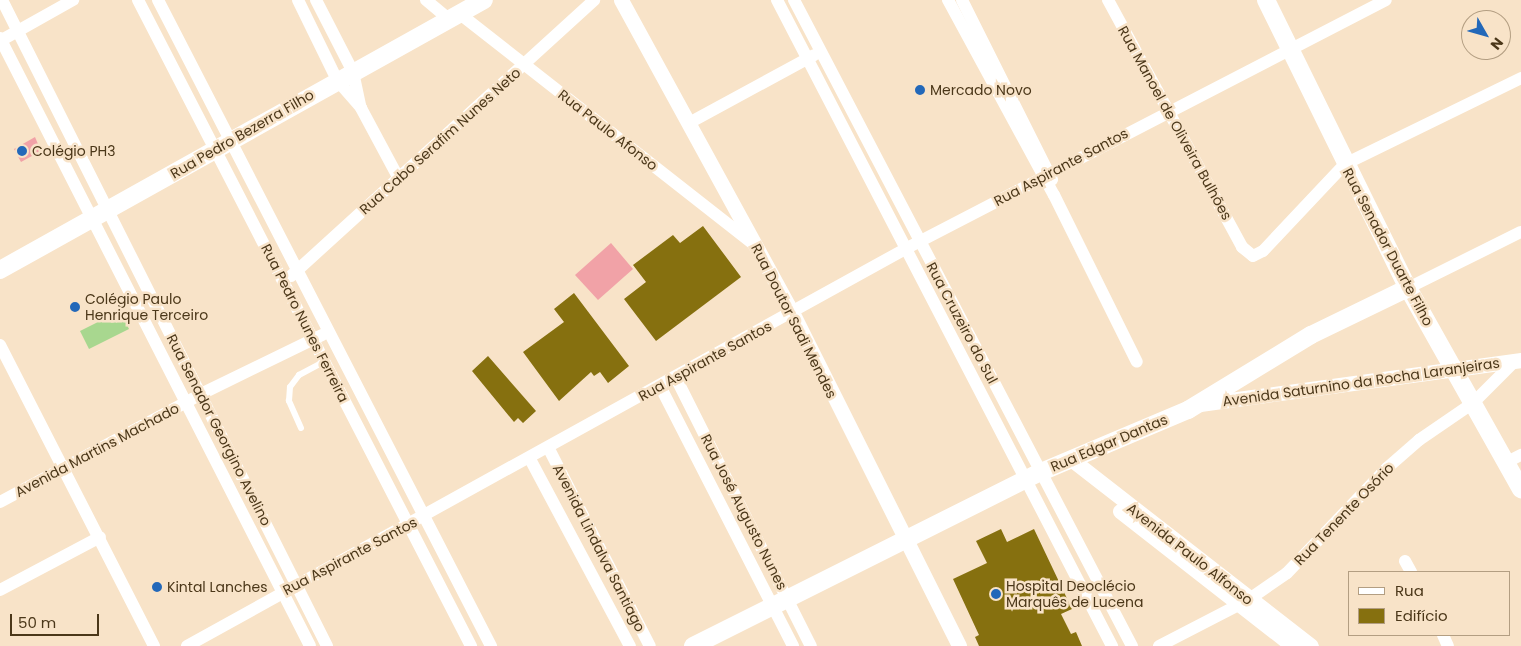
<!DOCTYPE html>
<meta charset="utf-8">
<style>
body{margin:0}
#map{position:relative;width:1521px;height:646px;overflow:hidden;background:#f8e3c8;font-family:Poppins,sans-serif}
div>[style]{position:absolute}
.green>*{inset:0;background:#f1a2a7}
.water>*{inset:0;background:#a8d78f}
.building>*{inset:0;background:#86700f}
.service>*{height:6px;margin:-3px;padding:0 3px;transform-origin:3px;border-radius:3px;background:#fff}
.minor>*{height:12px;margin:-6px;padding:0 6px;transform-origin:6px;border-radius:6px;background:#fff}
.tertiary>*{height:15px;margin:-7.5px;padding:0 7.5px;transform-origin:7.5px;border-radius:7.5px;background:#fff}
.secondary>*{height:18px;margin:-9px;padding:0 9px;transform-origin:9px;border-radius:9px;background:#fff}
.dots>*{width:14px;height:14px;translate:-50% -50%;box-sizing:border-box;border:2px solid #f8e3c8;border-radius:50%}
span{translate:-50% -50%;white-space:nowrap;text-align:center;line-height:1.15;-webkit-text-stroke:5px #f8e3c8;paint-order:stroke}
.poi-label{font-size:14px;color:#4b3719}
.left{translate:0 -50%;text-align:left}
.street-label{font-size:14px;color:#4b3719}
.legend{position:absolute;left:1348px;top:571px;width:162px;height:65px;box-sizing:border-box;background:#f8e3c8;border:1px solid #b39e82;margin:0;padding:6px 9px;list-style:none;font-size:15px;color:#4b3719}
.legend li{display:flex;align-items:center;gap:10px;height:25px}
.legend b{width:25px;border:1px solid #b39e82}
.north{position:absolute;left:1461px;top:10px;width:50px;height:50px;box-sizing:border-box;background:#f8e3c8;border:1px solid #b39e82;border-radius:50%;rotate:128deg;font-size:14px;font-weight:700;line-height:20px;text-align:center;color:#4b3719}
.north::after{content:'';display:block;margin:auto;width:18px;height:22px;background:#2368b9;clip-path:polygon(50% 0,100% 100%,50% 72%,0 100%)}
.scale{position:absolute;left:10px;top:614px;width:89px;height:22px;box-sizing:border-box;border:2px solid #4b3719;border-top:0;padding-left:6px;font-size:15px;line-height:18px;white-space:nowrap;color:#4b3719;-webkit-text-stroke:4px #f8e3c8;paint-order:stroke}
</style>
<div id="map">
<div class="green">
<div style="clip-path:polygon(35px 137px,41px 151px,21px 162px,14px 149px)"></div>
<div style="clip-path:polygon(611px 243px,633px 269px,598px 300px,575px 275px)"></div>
</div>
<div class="water">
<div style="clip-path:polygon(120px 311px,129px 329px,89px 349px,80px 331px)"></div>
</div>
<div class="building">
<div style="clip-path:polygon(703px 226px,741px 277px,656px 341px,624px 299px,646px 282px,633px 265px,673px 235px,680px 243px)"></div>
<div style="clip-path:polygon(574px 293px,629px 366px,608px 383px,600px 372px,594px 376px,591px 372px,559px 401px,523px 352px,564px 322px,554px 309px)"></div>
<div style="clip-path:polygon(488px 356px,536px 411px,523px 423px,518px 418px,514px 422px,472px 371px)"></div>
<div style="clip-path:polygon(1001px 529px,1007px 542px,1034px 529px,1072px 609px,1061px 614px,1071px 634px,1076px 632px,1082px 646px,979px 646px,975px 637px,979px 635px,953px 579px,987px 563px,976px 541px)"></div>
</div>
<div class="service">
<div style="left:301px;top:428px;width:30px;rotate:-114deg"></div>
<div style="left:289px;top:401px;width:14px;rotate:-86deg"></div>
<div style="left:290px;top:387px;width:15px;rotate:-53deg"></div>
<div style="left:299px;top:375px;width:30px;rotate:-28deg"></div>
</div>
<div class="minor">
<div style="left:2px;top:0;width:723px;rotate:63.29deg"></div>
<div style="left:138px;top:0;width:727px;rotate:62.73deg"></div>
<div style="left:158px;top:0;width:727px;rotate:62.73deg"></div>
<div style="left:298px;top:0;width:89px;rotate:64deg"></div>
<div style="left:337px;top:80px;width:37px;rotate:49deg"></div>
<div style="left:361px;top:108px;width:78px;rotate:61.8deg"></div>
<div style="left:316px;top:0;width:81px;rotate:62.8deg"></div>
<div style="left:353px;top:72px;width:34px;rotate:78deg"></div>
<div style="left:426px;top:0;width:31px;rotate:40deg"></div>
<div style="left:777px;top:0;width:728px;rotate:62.59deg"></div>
<div style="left:794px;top:0;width:729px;rotate:62.38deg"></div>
<div style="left:948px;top:0;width:222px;rotate:61.5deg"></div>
<div style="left:1054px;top:195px;width:186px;rotate:63.6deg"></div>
<div style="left:962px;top:0;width:201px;rotate:63.4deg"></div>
<div style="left:1108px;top:0;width:281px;rotate:61.5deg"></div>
<div style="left:1242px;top:247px;width:14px;rotate:39deg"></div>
<div style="left:1253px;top:256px;width:11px;rotate:-27deg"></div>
<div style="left:1263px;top:251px;width:120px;rotate:-46.7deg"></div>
<div style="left:1345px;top:164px;width:196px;rotate:-26deg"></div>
<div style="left:460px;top:14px;width:372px;rotate:38.1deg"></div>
<div style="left:0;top:38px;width:682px;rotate:62.98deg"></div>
<div style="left:0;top:41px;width:84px;rotate:-29.3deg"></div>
<div style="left:689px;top:123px;width:142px;rotate:-28.5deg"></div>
<div style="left:291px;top:276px;width:410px;rotate:-42.3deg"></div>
<div style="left:1408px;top:288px;width:126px;rotate:-26.4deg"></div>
<div style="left:0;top:345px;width:338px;rotate:62.9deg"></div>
<div style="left:676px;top:378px;width:300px;rotate:63.3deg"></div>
<div style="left:660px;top:386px;width:292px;rotate:62.9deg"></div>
<div style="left:549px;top:449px;width:221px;rotate:62.9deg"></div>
<div style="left:530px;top:459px;width:212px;rotate:61.9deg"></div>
<div style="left:1507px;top:462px;width:16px;rotate:-27deg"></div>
<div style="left:0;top:502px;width:228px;rotate:-28.2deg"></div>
<div style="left:201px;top:394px;width:135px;rotate:-26deg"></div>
<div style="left:1405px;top:561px;width:13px;rotate:61deg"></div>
<div style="left:0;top:590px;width:113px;rotate:-27.9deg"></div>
<div style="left:1443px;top:635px;width:12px;rotate:66deg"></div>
<div style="left:187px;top:646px;width:823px;rotate:-28.93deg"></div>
<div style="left:907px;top:248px;width:539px;rotate:-27.37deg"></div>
<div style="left:1159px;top:646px;width:100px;rotate:-27.3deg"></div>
<div style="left:1248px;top:600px;width:47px;rotate:-34.7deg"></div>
<div style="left:1287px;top:573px;width:145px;rotate:-46.4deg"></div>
<div style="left:1387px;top:468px;width:43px;rotate:-41.2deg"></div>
<div style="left:1419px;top:440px;width:65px;rotate:-34.4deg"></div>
<div style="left:1473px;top:403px;width:59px;rotate:-45deg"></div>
</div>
<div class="tertiary">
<div style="left:621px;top:0;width:356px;rotate:61.3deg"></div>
<div style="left:792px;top:312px;width:373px;rotate:63.4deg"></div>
<div style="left:1200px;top:404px;width:324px;rotate:-7.8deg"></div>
<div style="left:1071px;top:459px;width:304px;rotate:37.9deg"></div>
<div style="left:1120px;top:511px;width:219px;rotate:38deg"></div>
</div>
<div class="secondary">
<div style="left:1266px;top:0;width:321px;rotate:63.8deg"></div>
<div style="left:1408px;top:288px;width:231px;rotate:60.7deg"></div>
<div style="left:0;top:270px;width:554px;rotate:-29.16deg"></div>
<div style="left:693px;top:646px;width:389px;rotate:-26.6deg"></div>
<div style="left:1041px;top:472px;width:160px;rotate:-22.9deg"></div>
<div style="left:1188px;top:410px;width:144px;rotate:-31.4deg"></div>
<div style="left:1311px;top:335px;width:108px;rotate:-25.9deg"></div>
</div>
<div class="dots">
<div style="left:920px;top:90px;background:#2368b9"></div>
<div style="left:22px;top:151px;background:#2368b9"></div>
<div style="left:75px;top:307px;background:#2368b9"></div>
<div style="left:157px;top:587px;background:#2368b9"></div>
<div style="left:996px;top:594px;background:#2368b9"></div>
</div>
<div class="poi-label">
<span class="left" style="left:930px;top:90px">Mercado Novo</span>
<span class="left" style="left:32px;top:151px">Colégio PH3</span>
<span class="left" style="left:85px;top:307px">Colégio Paulo<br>Henrique Terceiro</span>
<span class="left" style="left:1006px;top:594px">Hospital Deoclécio<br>Marquês de Lucena</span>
<span class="left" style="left:167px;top:587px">Kintal Lanches</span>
</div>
<div class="street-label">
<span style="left:1175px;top:123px;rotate:61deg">Rua Manoel de Oliveira Bulhões</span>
<span style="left:608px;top:130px;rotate:38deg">Rua Paulo Afonso</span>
<span style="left:242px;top:134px;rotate:-30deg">Rua Pedro Bezerra Filho</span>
<span style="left:440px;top:141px;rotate:-42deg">Rua Cabo Serafim Nunes Neto</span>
<span style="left:1061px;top:167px;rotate:-28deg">Rua Aspirante Santos</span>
<span style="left:1388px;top:247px;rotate:62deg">Rua Senador Duarte Filho</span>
<span style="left:794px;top:321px;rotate:63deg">Rua Doutor Sadi Mendes</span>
<span style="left:305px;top:323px;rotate:63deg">Rua Pedro Nunes Ferreira</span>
<span style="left:962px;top:323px;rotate:62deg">Rua Cruzeiro do Sul</span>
<span style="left:705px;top:361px;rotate:-29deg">Rua Aspirante Santos</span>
<span style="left:1361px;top:382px;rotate:-8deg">Avenida Saturnino da Rocha Laranjeiras</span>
<span style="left:219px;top:430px;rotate:63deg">Rua Senador Georgino Avelino</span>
<span style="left:1109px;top:443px;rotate:-23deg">Rua Edgar Dantas</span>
<span style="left:97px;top:450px;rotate:-28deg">Avenida Martins Machado</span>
<span style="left:744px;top:512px;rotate:63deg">Rua José Augusto Nunes</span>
<span style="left:1344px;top:514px;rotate:-46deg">Rua Tenente Osório</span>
<span style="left:599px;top:548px;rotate:63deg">Avenida Lindalva Santiago</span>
<span style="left:1190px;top:554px;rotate:38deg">Avenida Paulo Alfonso</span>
<span style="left:350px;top:556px;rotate:-28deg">Rua Aspirante Santos</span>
</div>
<ul class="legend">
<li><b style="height:6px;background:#fff"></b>Rua</li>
<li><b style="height:14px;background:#86700f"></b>Edifício</li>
</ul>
<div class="north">N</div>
<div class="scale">50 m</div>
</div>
